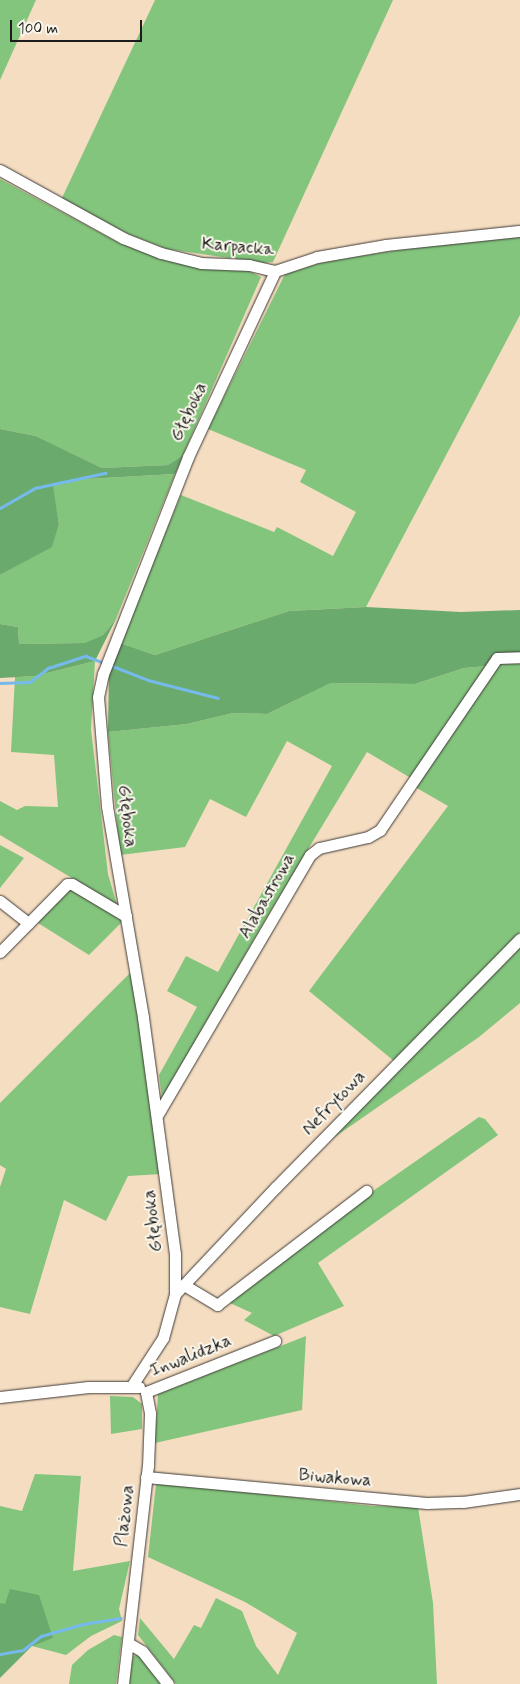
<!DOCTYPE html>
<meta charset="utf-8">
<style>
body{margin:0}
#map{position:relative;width:520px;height:1684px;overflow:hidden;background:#f5ddc2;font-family:Mynerve,sans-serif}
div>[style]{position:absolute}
.green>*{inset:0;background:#83c57d}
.forest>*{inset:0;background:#6aaa6c}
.stream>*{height:2.5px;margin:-1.25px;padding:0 1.25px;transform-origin:1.25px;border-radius:1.25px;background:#76baec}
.roads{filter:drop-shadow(0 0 1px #3d3935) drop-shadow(0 0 1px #3d3935)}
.minor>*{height:11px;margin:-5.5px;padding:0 5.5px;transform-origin:5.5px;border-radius:5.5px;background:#fff}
span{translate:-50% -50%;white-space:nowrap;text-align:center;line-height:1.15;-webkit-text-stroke:4px #fbf7ec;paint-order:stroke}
.street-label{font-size:18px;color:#1c1c1c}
.scale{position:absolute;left:10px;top:20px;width:132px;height:22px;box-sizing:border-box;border:2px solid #1c1c1c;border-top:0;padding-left:6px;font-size:15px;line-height:18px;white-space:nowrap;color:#1c1c1c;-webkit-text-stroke:4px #fbf7ec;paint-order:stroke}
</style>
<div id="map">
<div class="green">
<div style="clip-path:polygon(0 0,36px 0,0 80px)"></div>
<div style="clip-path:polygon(155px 0,393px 0,273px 262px,263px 263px,167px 249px,126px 233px,61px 200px)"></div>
<div style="clip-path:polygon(0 179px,121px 244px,191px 264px,249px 271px,261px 277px,183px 455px,168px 465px,102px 468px,36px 436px,0 429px)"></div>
<div style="clip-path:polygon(520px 236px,520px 315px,366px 607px,289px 611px,155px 655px,120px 643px,181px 495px,274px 532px,277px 527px,333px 556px,356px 512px,300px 482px,306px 470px,208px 429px,285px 274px,327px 261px,419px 247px)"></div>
<div style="clip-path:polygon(175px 474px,116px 619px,103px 635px,84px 643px,19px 644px,18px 627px,0 624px,0 575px,52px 546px,59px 525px,52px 486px,86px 479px)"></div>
<div style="clip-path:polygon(95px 661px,91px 729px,108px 874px,117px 905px,0 835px,0 801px,17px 810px,25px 806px,58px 807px,54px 755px,11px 752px,15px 677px,35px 676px)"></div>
<div style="clip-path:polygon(520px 663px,520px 932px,394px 1061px,309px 991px,448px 806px,415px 787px,409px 777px,367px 752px,270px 912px,162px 1098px,159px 1075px,197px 1007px,167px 991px,186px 956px,218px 972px,332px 766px,287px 741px,246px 817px,210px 799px,185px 847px,120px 855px,108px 732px,187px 724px,233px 713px,267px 714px,331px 683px,415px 684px,464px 668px)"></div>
<div style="clip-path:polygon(0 845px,24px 858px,0 888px)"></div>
<div style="clip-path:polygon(73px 889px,121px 920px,122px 922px,89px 955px,38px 923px,68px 890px)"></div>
<div style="clip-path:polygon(520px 947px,520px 1003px,479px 1037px,326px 1143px)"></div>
<div style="clip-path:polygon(131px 972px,161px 1174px,128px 1176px,106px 1221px,64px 1200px,30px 1314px,0 1307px,0 1187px,6px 1169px,0 1165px,0 1103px)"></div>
<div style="clip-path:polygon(479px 1117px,485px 1119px,498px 1135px,318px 1263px,344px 1306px,274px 1336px,244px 1320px,252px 1313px,230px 1303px,229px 1299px,330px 1221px)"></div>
<div style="clip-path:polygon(306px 1336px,302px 1410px,155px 1443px,158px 1394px)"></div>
<div style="clip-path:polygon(110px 1396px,133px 1397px,142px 1404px,142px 1429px,111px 1434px)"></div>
<div style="clip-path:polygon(35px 1474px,81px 1476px,73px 1571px,130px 1561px,119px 1609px,122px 1621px,91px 1636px,66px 1655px,32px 1646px,5px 1605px,0 1603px,0 1506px,22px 1511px)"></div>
<div style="clip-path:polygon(168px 1483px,372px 1506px,418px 1507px,433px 1603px,437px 1684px,176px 1684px,138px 1635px,140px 1618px,174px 1659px,194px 1625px,201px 1628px,216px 1598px,242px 1611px,256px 1646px,278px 1675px,297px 1633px,245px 1602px,148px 1557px,156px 1484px)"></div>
<div style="clip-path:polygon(114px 1635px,122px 1637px,116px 1684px,69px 1684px,72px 1665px,88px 1650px)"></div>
<div style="clip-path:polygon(136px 1655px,141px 1657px,164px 1684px,129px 1684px,133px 1656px)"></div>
</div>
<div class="forest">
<div style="clip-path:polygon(0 429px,36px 436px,102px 468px,168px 465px,183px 455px,175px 474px,86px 479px,53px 486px,59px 525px,52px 547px,0 575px)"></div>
<div style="clip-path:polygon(366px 607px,461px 612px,520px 610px,520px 663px,464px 668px,415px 684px,331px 683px,267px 714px,233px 713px,187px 724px,108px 732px,109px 669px,120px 643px,155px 655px,289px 611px)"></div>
<div style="clip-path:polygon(116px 619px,95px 661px,35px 676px,0 678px,0 624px,18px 627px,19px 644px,84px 643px,103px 635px)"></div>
<div style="clip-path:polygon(10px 1589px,39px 1595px,53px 1638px,32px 1646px,0 1678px,0 1603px,5px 1604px)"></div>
</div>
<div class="stream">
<div style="left:0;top:508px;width:40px;rotate:-29.7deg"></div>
<div style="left:35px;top:488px;width:72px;rotate:-12.1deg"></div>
<div style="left:110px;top:665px;width:41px;rotate:21.5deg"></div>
<div style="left:148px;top:680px;width:72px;rotate:14.4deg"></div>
<div style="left:0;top:683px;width:30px;rotate:-2deg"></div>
<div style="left:30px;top:682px;width:23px;rotate:-38deg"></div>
<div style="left:48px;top:668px;width:40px;rotate:-18deg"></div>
<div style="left:86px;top:656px;width:19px;rotate:21deg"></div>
<div style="left:0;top:1654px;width:23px;rotate:-10deg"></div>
<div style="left:23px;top:1650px;width:23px;rotate:-38deg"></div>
<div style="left:41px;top:1636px;width:44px;rotate:-15.9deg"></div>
<div style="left:83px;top:1624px;width:38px;rotate:-9deg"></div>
</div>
<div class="roads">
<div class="minor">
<div style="left:0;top:170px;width:141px;rotate:28.9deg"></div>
<div style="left:123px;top:238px;width:41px;rotate:21.5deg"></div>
<div style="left:161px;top:253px;width:41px;rotate:14deg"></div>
<div style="left:201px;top:263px;width:48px;rotate:2.4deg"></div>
<div style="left:249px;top:265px;width:27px;rotate:13deg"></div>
<div style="left:275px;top:271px;width:44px;rotate:-18.4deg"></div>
<div style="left:317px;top:257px;width:70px;rotate:-9.9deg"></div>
<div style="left:386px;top:245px;width:135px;rotate:-6deg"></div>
<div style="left:0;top:901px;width:36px;rotate:38deg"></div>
<div style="left:0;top:952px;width:95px;rotate:-45.4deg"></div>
<div style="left:67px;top:884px;width:5px"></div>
<div style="left:72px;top:884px;width:63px;rotate:30.7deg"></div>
<div style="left:158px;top:1114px;width:300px;rotate:-59.6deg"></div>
<div style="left:310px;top:855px;width:11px;rotate:-38deg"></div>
<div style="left:319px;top:848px;width:50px;rotate:-12.7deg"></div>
<div style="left:368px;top:837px;width:14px;rotate:-30deg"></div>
<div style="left:380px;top:830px;width:208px;rotate:-55.8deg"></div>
<div style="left:497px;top:658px;width:23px;rotate:-2deg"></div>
<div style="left:184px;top:1285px;width:39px;rotate:31deg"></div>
<div style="left:217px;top:1305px;width:188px;rotate:-37.4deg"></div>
<div style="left:175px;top:1294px;width:147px;rotate:-46.7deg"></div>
<div style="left:276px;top:1187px;width:348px;rotate:-45.5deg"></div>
<div style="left:131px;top:1387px;width:59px;rotate:-56.9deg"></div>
<div style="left:163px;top:1338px;width:46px;rotate:-74.7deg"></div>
<div style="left:175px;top:1294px;width:40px;rotate:-90deg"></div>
<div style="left:175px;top:1254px;width:239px;rotate:-97.7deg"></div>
<div style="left:143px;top:1017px;width:214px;rotate:-99.7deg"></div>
<div style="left:107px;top:806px;width:109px;rotate:-94.7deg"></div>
<div style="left:98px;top:697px;width:24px;rotate:-78deg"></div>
<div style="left:103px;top:674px;width:233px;rotate:-68.6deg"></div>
<div style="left:188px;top:457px;width:205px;rotate:-64.9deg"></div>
<div style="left:146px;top:1392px;width:139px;rotate:-21.6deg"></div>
<div style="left:0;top:1397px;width:89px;rotate:-6.5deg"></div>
<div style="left:88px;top:1387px;width:51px"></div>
<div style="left:146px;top:1477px;width:282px;rotate:5.3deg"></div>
<div style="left:427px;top:1503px;width:36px;rotate:-2deg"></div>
<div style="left:463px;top:1502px;width:58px;rotate:-8deg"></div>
<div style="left:128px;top:1643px;width:16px;rotate:30deg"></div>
<div style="left:142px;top:1651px;width:42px;rotate:51.8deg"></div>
<div style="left:123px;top:1684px;width:219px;rotate:-83.5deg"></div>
<div style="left:148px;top:1466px;width:53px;rotate:-87.8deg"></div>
<div style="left:150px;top:1413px;width:21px;rotate:-101deg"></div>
</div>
</div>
<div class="street-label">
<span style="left:238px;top:247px;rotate:5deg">Karpacka</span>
<span style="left:189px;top:412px;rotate:-65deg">Głęboka</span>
<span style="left:127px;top:816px;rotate:83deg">Głęboka</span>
<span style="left:267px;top:896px;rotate:-60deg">Alabastrowa</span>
<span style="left:334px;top:1103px;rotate:-46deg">Nefrytowa</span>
<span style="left:153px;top:1221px;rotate:-97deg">Głęboka</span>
<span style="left:191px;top:1356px;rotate:-22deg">Inwalidzka</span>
<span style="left:335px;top:1478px;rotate:5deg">Biwakowa</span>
<span style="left:125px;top:1516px;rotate:-84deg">Plażowa</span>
</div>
<div class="scale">100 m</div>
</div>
